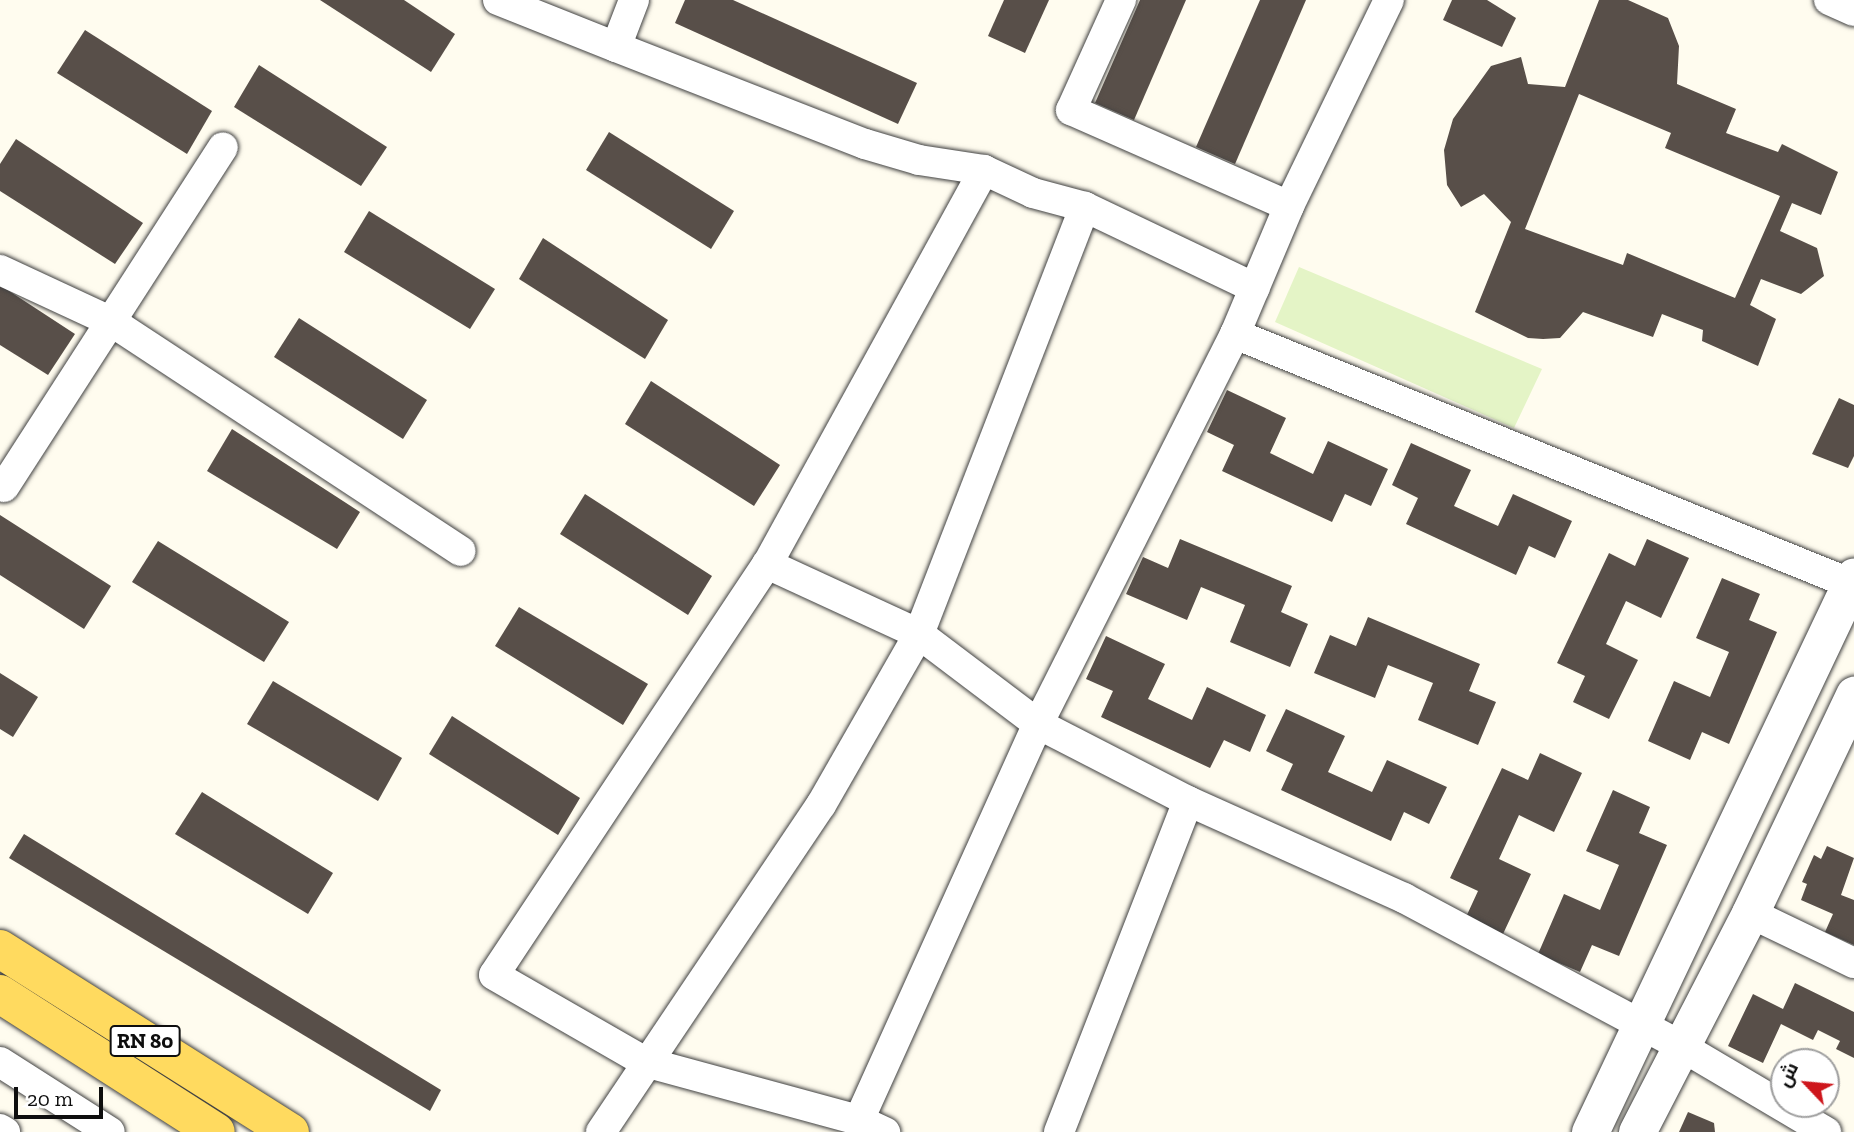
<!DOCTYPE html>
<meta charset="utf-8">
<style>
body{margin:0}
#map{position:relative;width:1854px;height:1132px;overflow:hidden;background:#fffcef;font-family:"Zilla Slab",Cairo,serif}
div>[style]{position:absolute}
.pitch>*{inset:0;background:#e4f4c6}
.building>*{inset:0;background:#584f49}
.roads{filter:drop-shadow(0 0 2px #414141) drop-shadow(0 0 2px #414141)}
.minor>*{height:30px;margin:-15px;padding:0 15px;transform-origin:15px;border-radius:15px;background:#fff}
.tertiary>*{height:37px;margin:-18.5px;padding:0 18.5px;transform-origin:18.5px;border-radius:18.5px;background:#fff}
.primary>*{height:38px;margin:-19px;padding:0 19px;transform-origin:19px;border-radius:19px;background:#ffda5f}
span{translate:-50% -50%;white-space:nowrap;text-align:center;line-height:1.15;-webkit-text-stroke:7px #fff;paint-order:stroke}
.shield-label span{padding:2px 5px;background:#fff;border:2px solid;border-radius:5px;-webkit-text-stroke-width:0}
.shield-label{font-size:21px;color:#0e0e0e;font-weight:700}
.north{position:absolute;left:1770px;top:1048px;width:70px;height:70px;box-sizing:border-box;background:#fff;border:2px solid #9f9f9f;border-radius:50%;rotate:296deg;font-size:19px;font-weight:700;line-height:28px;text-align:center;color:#0e0e0e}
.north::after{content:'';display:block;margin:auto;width:24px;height:32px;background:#ce161c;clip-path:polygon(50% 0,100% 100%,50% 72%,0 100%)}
.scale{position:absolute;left:14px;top:1087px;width:89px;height:32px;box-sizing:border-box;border:4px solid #0e0e0e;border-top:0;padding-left:9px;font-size:21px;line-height:24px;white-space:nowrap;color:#0e0e0e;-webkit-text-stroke:5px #fff;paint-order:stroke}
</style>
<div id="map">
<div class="pitch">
<div style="clip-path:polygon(1299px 267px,1542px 369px,1514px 428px,1275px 322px)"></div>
</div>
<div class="building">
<div style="clip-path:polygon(320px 0,404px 0,455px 34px,431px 72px)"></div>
<div style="clip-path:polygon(685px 0,733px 0,917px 83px,898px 124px,675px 23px)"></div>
<div style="clip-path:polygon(1004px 0,1049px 0,1025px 53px,988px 36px)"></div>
<div style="clip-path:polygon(1140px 0,1186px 0,1134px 120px,1095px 103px)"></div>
<div style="clip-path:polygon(1260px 0,1306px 0,1235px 164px,1196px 147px)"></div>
<div style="clip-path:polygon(1452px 0,1487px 0,1516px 18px,1502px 47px,1443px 20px)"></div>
<div style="clip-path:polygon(evenodd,1599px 0,1628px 0,1668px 18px,1679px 46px,1677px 84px,1736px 109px,1726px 133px,1778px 152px,1782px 144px,1838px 172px,1821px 215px,1792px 203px,1780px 231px,1817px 248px,1824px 276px,1801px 294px,1761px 279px,1750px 305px,1776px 319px,1758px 366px,1702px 341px,1703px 330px,1662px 314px,1653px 337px,1583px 312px,1560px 338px,1543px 339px,1528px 338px,1475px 312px,1511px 222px,1484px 194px,1461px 207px,1447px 185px,1444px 150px,1453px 119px,1491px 66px,1521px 57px,1528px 84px,1565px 87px,1599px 0,1579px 94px,1671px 133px,1665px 148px,1780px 196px,1735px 298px,1627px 253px,1623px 265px,1525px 229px,1579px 94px)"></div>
<div style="clip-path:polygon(85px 30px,212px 111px,187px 154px,57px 73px)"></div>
<div style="clip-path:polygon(259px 65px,387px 147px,361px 186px,234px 107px)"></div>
<div style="clip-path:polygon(609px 132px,734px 211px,711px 249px,586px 170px)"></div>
<div style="clip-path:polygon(16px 139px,143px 223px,115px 264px,0 191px,0 164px)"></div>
<div style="clip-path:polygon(369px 211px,495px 289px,470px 329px,344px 252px)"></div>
<div style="clip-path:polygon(543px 238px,668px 320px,645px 359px,519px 279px)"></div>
<div style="clip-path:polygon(0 285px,75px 334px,48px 375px,0 345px)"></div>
<div style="clip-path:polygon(299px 318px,427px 400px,403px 439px,274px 357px)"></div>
<div style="clip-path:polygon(651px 381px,780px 465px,754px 506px,625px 424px)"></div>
<div style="clip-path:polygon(1227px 390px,1286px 418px,1270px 453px,1313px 474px,1328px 441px,1388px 469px,1371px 506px,1345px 494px,1332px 522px,1222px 471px,1234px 445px,1207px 432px)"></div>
<div style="clip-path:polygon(1839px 398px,1854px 405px,1854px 456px,1848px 468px,1812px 454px)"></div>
<div style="clip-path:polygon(232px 429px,360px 512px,337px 549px,207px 471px)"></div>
<div style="clip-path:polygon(1411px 443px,1471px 470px,1454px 506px,1498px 526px,1513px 494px,1572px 521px,1555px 558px,1529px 546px,1516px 575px,1406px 524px,1418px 498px,1392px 485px)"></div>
<div style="clip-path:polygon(585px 494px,712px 576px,688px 615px,560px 534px)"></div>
<div style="clip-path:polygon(0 515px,111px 586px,84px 629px,0 575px)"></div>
<div style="clip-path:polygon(1180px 539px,1292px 586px,1281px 612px,1308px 624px,1290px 667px,1230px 642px,1245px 605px,1201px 587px,1187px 620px,1126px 594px,1143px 557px,1168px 568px)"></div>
<div style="clip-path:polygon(1647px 539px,1689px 558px,1661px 618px,1626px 601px,1606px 644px,1638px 660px,1609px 719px,1573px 702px,1585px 676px,1557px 663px,1609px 553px,1635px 566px)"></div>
<div style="clip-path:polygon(158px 541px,289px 622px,264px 662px,132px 582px)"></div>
<div style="clip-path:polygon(1722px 578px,1760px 594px,1749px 620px,1777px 632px,1729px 744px,1702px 732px,1690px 760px,1648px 741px,1674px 681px,1710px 697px,1729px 652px,1696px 638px)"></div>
<div style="clip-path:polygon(519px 607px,648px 684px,623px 725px,495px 646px)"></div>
<div style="clip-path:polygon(1368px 617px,1480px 664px,1469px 691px,1496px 702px,1478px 745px,1418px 720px,1433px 683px,1388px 665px,1375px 698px,1314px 673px,1330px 635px,1356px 646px)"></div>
<div style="clip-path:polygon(1106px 636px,1165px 664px,1148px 699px,1192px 720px,1207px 687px,1266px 715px,1250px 752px,1224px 740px,1210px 768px,1101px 717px,1113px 691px,1086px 679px)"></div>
<div style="clip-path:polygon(0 673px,38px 697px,13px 737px,0 729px)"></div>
<div style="clip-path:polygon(273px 681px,402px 758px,378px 801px,247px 724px)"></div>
<div style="clip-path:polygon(1286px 709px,1345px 736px,1328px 772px,1372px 792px,1387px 760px,1447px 787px,1429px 824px,1404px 812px,1391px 841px,1281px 790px,1293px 764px,1266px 751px)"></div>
<div style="clip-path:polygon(452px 716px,580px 798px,558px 835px,429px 754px)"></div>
<div style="clip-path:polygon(1540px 753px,1582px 773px,1554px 832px,1519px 815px,1499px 859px,1531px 874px,1503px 934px,1466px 917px,1478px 891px,1450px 878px,1502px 768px,1528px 780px)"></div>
<div style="clip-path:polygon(1613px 790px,1650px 807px,1639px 833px,1667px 845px,1619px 956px,1592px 945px,1580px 972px,1538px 954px,1564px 894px,1600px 910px,1619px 865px,1586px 851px)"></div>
<div style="clip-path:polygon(202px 792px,333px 873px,308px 914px,175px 834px)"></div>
<div style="clip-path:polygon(24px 834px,441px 1090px,430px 1111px,9px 858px)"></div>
<div style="clip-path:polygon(1827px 846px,1854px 858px,1841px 895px,1854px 900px,1854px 945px,1825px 932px,1833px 914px,1801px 900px,1807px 884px,1802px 882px,1814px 855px,1821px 859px)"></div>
<div style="clip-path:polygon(1795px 983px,1854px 1012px,1854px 1058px,1836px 1049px,1840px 1041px,1818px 1030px,1813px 1040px,1781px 1024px,1763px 1063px,1728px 1046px,1753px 994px,1783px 1009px)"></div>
<div style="clip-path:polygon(1688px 1112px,1714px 1123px,1715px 1132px,1679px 1132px)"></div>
</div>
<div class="roads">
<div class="minor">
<div style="left:498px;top:0;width:127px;rotate:21.7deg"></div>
<div style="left:616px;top:47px;width:50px;rotate:-69deg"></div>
<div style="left:1121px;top:0;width:121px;rotate:114.4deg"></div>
<div style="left:1071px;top:110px;width:238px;rotate:23.8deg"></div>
<div style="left:1829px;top:0;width:27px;rotate:24deg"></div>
<div style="left:616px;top:47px;width:267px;rotate:21.3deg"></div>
<div style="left:865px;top:144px;width:56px;rotate:16.5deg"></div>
<div style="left:919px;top:160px;width:66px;rotate:8.7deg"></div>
<div style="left:984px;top:170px;width:450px;rotate:118.8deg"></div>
<div style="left:767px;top:564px;width:493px;rotate:123.6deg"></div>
<div style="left:494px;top:975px;width:174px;rotate:29.9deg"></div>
<div style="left:645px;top:1062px;width:222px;rotate:15.2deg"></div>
<div style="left:859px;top:1120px;width:29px;rotate:25deg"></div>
<div style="left:984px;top:170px;width:54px;rotate:25.1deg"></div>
<div style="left:1033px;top:193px;width:54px;rotate:15.1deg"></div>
<div style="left:1085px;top:207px;width:188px;rotate:25.5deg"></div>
<div style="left:0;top:270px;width:123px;rotate:24.9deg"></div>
<div style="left:112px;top:322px;width:417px;rotate:33.3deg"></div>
<div style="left:1235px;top:334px;width:668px;rotate:22.07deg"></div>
<div style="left:4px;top:487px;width:404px;rotate:-57.2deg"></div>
<div style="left:767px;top:564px;width:167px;rotate:24.7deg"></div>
<div style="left:919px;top:634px;width:149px;rotate:37.1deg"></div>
<div style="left:1038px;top:724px;width:169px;rotate:27.2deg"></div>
<div style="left:1188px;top:801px;width:237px;rotate:24.2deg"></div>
<div style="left:1404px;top:898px;width:312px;rotate:28.1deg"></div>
<div style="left:1679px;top:1045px;width:171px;rotate:30.6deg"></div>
<div style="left:1750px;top:913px;width:115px;rotate:25.7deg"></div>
<div style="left:0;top:1062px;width:130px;rotate:32.5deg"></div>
<div style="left:859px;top:1120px;width:435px;rotate:-65.7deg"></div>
<div style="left:1038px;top:724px;width:437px;rotate:-63.2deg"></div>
<div style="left:1235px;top:334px;width:139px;rotate:-67.1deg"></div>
<div style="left:1289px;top:206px;width:229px;rotate:-64.1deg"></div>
<div style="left:0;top:1129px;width:6px;rotate:31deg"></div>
<div style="left:601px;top:1132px;width:394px;rotate:-56.1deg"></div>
<div style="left:821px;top:805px;width:197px;rotate:-60.2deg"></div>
<div style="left:919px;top:634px;width:458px;rotate:-68.8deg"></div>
<div style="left:1059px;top:1132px;width:355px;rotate:-68.7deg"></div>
</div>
<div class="tertiary">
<div style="left:1590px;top:1132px;width:615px;rotate:-64.6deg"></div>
<div style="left:1637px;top:1132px;width:246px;rotate:-62.7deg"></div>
<div style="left:1750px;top:913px;width:242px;rotate:-64.5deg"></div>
</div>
<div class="primary">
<div style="left:0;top:949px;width:343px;rotate:32.3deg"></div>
<div style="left:0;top:994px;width:256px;rotate:32.6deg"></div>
</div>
</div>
<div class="shield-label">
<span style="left:145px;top:1041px">RN 80</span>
</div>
<div class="north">ش</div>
<div class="scale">20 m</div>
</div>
